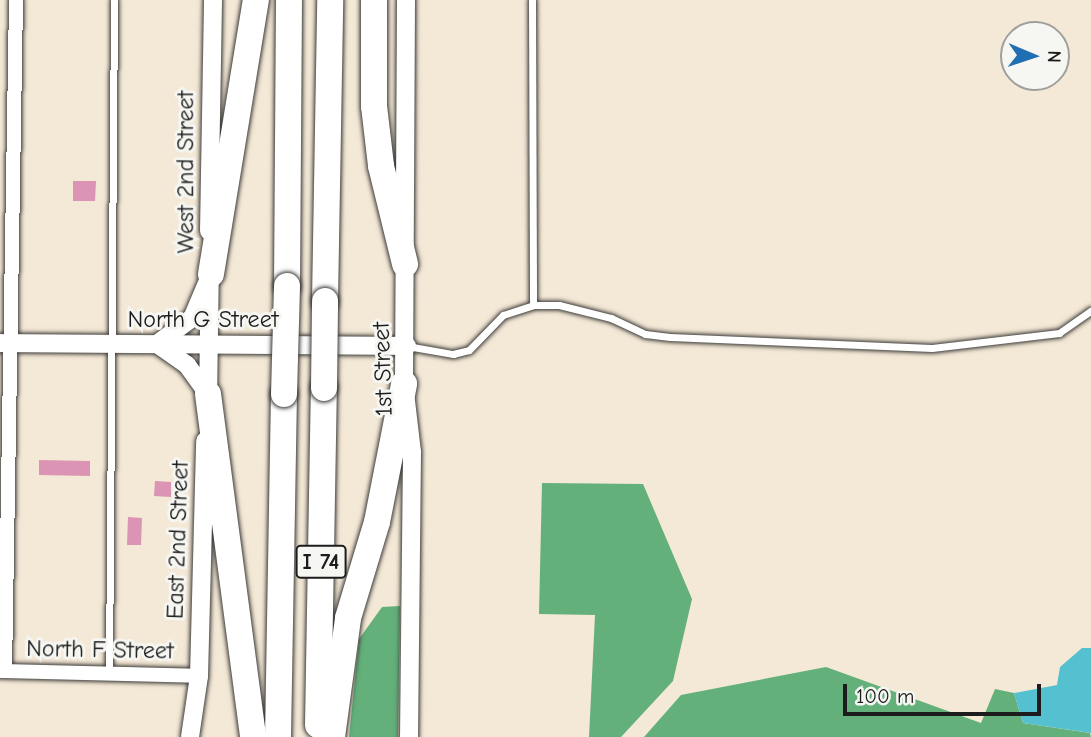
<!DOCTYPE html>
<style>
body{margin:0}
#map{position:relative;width:1091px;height:737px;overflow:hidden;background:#f4e8d6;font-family:"Comic Neue",sans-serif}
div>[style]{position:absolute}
.forest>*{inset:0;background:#63b07a}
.water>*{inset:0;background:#55c0cf}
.building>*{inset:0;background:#db94b3}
.roads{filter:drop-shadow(0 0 2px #3c3b38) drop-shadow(0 0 2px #3c3b38)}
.service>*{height:7px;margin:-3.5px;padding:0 3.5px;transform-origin:3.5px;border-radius:3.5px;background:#fff}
.minor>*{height:14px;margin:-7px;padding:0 7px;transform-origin:7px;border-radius:7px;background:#fff}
.tertiary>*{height:18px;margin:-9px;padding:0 9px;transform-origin:9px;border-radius:9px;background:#fff}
.motorway>*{height:26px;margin:-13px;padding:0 13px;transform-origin:13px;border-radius:13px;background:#fff}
.bridges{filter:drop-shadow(0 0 2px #3c3b38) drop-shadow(0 0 2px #3c3b38)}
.motorway-bridge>*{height:26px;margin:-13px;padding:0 13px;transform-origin:13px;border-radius:13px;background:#fff}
span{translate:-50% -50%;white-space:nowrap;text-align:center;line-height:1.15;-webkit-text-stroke:6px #f6f6f2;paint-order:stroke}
.shield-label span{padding:2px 5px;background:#f6f6f2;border:2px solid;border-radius:5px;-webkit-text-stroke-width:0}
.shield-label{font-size:23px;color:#1c1c1c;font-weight:700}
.street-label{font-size:24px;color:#1c1c1c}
.north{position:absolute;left:1000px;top:21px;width:70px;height:70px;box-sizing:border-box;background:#f6f6f2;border:2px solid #9f9f9c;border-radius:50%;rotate:92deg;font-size:19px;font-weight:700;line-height:28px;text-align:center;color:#1c1c1c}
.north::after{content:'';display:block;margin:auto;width:24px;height:32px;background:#1f6fb2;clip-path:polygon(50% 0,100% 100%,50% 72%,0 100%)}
.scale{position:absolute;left:843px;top:684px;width:198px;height:32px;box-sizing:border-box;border:4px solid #1c1c1c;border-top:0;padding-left:9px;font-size:21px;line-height:24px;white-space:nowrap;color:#1c1c1c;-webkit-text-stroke:5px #f6f6f2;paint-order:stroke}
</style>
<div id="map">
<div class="forest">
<div style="clip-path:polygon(542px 483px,643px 484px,692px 599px,673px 681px,621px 737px,589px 737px,595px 615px,539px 614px)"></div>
<div style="clip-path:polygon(400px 606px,398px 737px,349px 737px,359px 639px,382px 607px)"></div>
<div style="clip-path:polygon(826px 667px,981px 723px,995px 689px,1014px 693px,1023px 723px,1090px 733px,1091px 737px,644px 737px,681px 695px)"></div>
</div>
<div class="water">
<div style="clip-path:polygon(1082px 648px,1091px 648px,1091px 733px,1023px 723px,1014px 693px,1057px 685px,1060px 667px)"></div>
</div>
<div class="building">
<div style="clip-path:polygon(73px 181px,96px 181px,95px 201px,73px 201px)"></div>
<div style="clip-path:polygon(39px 460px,90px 461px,90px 476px,39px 475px)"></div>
<div style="clip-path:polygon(155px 481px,171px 482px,171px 497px,154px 496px)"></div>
<div style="clip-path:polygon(128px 517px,142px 518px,141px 545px,127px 545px)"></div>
</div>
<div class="roads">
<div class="service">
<div style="left:532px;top:0;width:305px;rotate:89.8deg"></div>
<div style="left:407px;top:346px;width:47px;rotate:9.9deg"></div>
<div style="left:453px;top:354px;width:16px;rotate:-14deg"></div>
<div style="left:469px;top:350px;width:49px;rotate:-45.8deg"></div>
<div style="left:503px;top:315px;width:32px;rotate:-18deg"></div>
<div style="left:533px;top:305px;width:26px"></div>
<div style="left:559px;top:305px;width:54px;rotate:14deg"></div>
<div style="left:611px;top:318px;width:38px;rotate:25deg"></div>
<div style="left:645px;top:334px;width:25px;rotate:7deg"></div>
<div style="left:670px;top:337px;width:262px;rotate:2.4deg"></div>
<div style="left:932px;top:348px;width:128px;rotate:-6.7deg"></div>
<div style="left:1059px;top:333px;width:39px;rotate:-35deg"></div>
<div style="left:109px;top:672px;width:672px;rotate:-89.57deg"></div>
</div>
<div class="minor">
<div style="left:0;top:671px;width:199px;rotate:1.4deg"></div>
<div style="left:5px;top:671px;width:671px;rotate:-89.06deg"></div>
</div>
<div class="tertiary">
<div style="left:406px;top:0;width:384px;rotate:90.3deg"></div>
<div style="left:404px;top:384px;width:68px;rotate:83.3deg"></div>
<div style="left:412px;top:452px;width:285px;rotate:90.6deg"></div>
<div style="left:209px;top:231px;width:231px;rotate:-89deg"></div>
<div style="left:207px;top:283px;width:38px;rotate:113deg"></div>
<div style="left:192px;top:318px;width:44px;rotate:143.4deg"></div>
<div style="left:157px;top:344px;width:37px;rotate:35deg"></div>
<div style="left:187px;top:365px;width:36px;rotate:54deg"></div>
<div style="left:0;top:343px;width:407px;rotate:0.4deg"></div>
<div style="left:208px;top:402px;width:140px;rotate:-89.2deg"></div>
<div style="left:190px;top:737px;width:62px;rotate:-81.6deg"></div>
<div style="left:199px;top:676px;width:235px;rotate:-88.5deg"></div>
</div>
<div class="motorway">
<div style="left:374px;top:0;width:106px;rotate:90deg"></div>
<div style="left:374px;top:106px;width:60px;rotate:83.3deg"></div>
<div style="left:381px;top:166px;width:101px;rotate:76.2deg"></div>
<div style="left:211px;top:274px;width:278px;rotate:-80.7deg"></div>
<div style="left:287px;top:286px;width:286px;rotate:-89.6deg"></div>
<div style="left:325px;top:301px;width:301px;rotate:-89deg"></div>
<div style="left:208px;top:394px;width:346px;rotate:82.5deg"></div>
<div style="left:318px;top:725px;width:337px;rotate:-89deg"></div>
<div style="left:278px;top:737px;width:343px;rotate:-89deg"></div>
<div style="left:332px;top:737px;width:120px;rotate:-82.3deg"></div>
<div style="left:348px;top:618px;width:100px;rotate:-73.2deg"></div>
<div style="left:377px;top:522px;width:141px;rotate:-78.9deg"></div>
</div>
</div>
<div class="bridges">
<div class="motorway-bridge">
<div style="left:324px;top:388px;width:87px;rotate:-89.3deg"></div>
<div style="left:284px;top:394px;width:108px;rotate:-88.4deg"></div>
</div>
</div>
<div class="shield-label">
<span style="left:321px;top:562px">I 74</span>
</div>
<div class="street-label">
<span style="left:186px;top:172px;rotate:-90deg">West 2nd Street</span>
<span style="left:203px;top:320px">North G Street</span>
<span style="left:383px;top:369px;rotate:-92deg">1st Street</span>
<span style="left:178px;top:540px;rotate:-88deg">East 2nd Street</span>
<span style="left:100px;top:650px;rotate:1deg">North F Street</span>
</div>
<div class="north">N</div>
<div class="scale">100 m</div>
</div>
